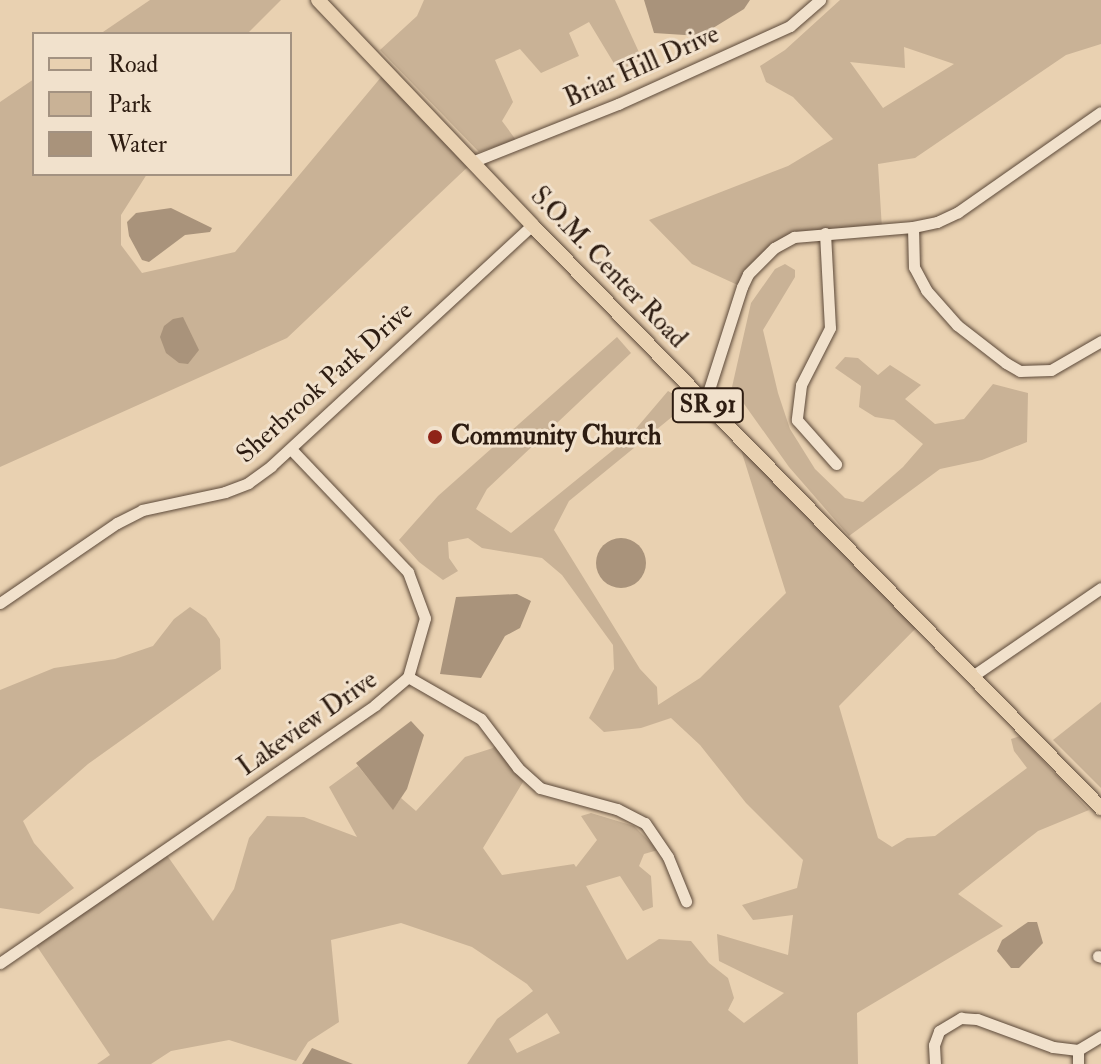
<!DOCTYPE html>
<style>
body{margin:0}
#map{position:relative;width:1101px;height:1064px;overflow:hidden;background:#e9d1b1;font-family:"IM FELL Double Pica",serif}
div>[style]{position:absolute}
.green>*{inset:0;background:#c9b296}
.water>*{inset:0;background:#a9937b}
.round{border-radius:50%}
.roads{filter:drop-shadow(0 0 2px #5c4939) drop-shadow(0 0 2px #5c4939)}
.minor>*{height:11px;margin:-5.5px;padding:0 5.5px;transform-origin:5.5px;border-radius:5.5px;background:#f1e1cc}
.major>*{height:14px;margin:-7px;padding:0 7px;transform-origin:7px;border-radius:7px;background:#e9d1b1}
.dots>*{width:22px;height:22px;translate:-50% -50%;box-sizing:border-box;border:4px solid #f1e1cc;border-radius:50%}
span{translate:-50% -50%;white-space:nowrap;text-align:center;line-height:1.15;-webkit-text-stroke:6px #f1e1cc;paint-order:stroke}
.shield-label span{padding:2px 6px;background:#f1e1cc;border:2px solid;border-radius:6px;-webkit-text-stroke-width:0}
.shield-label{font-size:24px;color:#2d1c11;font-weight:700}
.street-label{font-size:26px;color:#2d1c11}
.poi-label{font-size:26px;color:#2d1c11;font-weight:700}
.left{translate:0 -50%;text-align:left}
.legend{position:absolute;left:32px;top:32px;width:260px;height:144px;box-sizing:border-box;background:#f1e1cc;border:2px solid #a39281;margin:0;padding:10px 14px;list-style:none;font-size:24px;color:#2d1c11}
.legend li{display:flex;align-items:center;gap:16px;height:40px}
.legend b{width:40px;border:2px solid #a39281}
</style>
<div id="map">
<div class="green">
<div style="clip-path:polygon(150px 0,281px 0,247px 34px,100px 34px)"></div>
<div style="clip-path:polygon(424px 0,615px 0,643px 61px,618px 70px,589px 22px,569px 33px,579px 56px,541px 73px,520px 49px,495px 60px,513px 102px,502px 121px,516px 140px,479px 152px,380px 50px,417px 16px)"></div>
<div style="clip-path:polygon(evenodd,840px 0,1101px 0,1101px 44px,1066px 55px,915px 158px,878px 164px,882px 229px,825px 233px,774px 248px,742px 287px,692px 264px,649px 220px,788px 166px,833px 139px,793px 97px,766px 82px,760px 66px,785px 50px,840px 0,904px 47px,954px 64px,883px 108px,850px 62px,905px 68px,904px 47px)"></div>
<div style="clip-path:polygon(387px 70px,474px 161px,287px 338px,0 467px,0 102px,34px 79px,34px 174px,147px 174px,121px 215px,121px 245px,142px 273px,235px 252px)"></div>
<div style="clip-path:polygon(785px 264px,795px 270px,795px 277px,763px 330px,778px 393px,790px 429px,815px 469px,845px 498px,863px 502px,903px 467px,923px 444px,894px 420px,875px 417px,859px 407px,861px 386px,835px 368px,845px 357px,858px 358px,878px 375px,890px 365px,921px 385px,905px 399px,935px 424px,964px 419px,993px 384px,1028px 393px,1027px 442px,982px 460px,940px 469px,849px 536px,789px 467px,732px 387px,751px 303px,775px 269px)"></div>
<div style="clip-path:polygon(evenodd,617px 337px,631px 353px,487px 489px,476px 509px,511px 533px,628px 438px,668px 391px,689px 403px,569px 501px,554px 530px,640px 669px,657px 687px,658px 705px,700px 678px,786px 593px,736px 434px,922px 622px,839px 706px,878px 838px,892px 847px,907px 838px,935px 836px,1027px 768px,1014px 751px,1011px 739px,1020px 736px,1089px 810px,1038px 831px,958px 894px,1003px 926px,857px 1013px,858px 1064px,467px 1064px,497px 1019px,533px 991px,527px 984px,472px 947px,401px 923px,331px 940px,339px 1022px,308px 1042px,296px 1061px,229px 1040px,171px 1051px,151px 1064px,97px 1064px,110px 1055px,34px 942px,164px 851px,213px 921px,234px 889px,249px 838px,267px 816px,304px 817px,357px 837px,329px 787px,358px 766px,393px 809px,401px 798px,416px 811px,465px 757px,493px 748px,498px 740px,526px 777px,483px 848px,502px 875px,574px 864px,576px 867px,597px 840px,581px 816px,591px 813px,634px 826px,658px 850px,644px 854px,639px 866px,651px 876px,653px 907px,643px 911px,620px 876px,586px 886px,627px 960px,659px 939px,691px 941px,709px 963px,728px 978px,734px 998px,728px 1010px,744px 1023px,784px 993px,719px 961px,717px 934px,788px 955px,793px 915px,753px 920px,742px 905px,797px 888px,803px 860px,746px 803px,700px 745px,671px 718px,641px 728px,604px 732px,589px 718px,614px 669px,613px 645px,562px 575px,542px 558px,482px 548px,468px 538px,448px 542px,449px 558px,458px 571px,443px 580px,419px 562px,399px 540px,438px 496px,617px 337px,547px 1013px,560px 1033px,517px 1053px,509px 1039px,547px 1013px)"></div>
<div style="clip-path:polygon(190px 607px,206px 618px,220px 639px,221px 669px,88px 764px,23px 821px,34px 843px,74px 888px,39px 914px,0 908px,0 690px,54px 668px,115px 659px,153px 646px,174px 619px)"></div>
<div style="clip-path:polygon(1101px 702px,1101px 788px,1053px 740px)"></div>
</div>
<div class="water">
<div style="clip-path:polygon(644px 0,750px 0,744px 9px,700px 36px,654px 33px)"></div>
<div style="clip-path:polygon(171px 208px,212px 228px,210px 232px,185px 235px,149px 262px,142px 260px,129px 236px,127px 222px,136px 213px)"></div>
<div style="clip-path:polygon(183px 317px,199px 350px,188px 364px,179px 363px,166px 353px,160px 337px,164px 326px,173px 319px)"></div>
<div class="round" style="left:596px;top:538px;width:50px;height:50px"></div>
<div style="clip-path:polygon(517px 594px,531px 601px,520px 628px,505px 636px,481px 678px,440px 674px,456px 597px)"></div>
<div style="clip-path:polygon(411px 721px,424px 735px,407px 789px,393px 810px,356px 763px)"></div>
<div style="clip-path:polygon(1028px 922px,1037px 922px,1043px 943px,1019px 968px,1011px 968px,997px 951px,1002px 940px)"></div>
<div style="clip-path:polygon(312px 1048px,353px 1064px,302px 1064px)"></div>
</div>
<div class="roads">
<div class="minor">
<div style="left:474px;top:161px;width:155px;rotate:-21.6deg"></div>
<div style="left:618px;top:104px;width:189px;rotate:-24.4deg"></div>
<div style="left:790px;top:26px;width:40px;rotate:-41deg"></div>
<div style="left:913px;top:227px;width:40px;rotate:88.6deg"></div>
<div style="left:914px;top:267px;width:26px;rotate:62deg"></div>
<div style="left:926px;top:290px;width:47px;rotate:48.5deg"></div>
<div style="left:957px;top:325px;width:62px;rotate:37.8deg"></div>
<div style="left:1006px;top:363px;width:16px;rotate:30deg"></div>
<div style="left:1020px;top:371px;width:31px;rotate:-2deg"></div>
<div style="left:1051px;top:370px;width:58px;rotate:-30.1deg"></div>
<div style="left:825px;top:233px;width:95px;rotate:87deg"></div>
<div style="left:830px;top:328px;width:64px;rotate:117deg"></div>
<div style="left:801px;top:385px;width:35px;rotate:97deg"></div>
<div style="left:797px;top:420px;width:59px;rotate:48.4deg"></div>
<div style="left:705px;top:402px;width:121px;rotate:-72.2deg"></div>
<div style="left:742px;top:287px;width:14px;rotate:-65deg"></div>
<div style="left:748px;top:274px;width:37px;rotate:-45deg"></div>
<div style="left:774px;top:248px;width:23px;rotate:-29deg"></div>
<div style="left:794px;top:237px;width:119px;rotate:-4.8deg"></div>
<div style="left:913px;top:227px;width:25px;rotate:-12deg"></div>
<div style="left:937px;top:222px;width:23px;rotate:-25deg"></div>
<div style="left:958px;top:212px;width:174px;rotate:-35deg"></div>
<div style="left:0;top:603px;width:142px;rotate:-34.4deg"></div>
<div style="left:117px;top:523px;width:28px;rotate:-27deg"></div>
<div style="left:142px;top:510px;width:85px;rotate:-12.2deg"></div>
<div style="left:225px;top:492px;width:25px;rotate:-21deg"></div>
<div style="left:248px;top:483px;width:29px;rotate:-36deg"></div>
<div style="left:271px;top:466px;width:355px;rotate:-42.7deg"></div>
<div style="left:974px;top:675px;width:154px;rotate:-34.4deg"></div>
<div style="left:408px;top:677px;width:84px;rotate:29.9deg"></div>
<div style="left:481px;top:719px;width:61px;rotate:52.9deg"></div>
<div style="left:518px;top:768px;width:30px;rotate:42deg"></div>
<div style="left:540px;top:788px;width:80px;rotate:15.3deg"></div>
<div style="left:617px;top:809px;width:31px;rotate:27deg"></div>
<div style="left:645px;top:823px;width:41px;rotate:55.9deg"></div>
<div style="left:668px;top:857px;width:48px;rotate:67.8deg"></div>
<div style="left:1098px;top:956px;width:3px;rotate:18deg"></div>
<div style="left:0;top:963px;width:455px;rotate:-34.5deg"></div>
<div style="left:375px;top:705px;width:43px;rotate:-40.3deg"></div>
<div style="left:408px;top:677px;width:61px;rotate:-73.9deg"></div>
<div style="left:425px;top:618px;width:49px;rotate:-110.3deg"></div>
<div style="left:408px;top:572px;width:170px;rotate:-133.6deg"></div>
<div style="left:935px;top:1064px;width:19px;rotate:-93deg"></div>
<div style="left:934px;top:1045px;width:15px;rotate:-70deg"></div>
<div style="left:939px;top:1031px;width:26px;rotate:-31deg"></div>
<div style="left:961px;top:1018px;width:16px;rotate:4deg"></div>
<div style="left:977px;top:1019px;width:81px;rotate:20.2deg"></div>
<div style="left:1053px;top:1047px;width:25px;rotate:7deg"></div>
<div style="left:1078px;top:1050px;width:27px;rotate:-31deg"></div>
<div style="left:1078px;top:1064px;width:14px;rotate:-90deg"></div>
</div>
<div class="major">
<div style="left:318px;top:0;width:311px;rotate:46.4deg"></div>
<div style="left:532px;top:225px;width:815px;rotate:45.7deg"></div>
</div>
</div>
<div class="dots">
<div style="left:435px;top:437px;background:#8f2418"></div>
</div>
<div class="shield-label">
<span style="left:708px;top:405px">SR 91</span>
</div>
<div class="street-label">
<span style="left:642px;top:67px;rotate:-24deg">Briar Hill Drive</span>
<span style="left:608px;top:268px;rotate:46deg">S.O.M. Center Road</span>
<span style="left:325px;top:383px;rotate:-42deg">Sherbrook Park Drive</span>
<span style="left:308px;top:724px;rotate:-35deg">Lakeview Drive</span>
</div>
<div class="poi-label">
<span class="left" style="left:451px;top:437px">Community Church</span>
</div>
<ul class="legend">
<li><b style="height:10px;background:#e9d1b1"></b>Road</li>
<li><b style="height:22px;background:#c9b296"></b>Park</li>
<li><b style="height:22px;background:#a9937b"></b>Water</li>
</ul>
</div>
